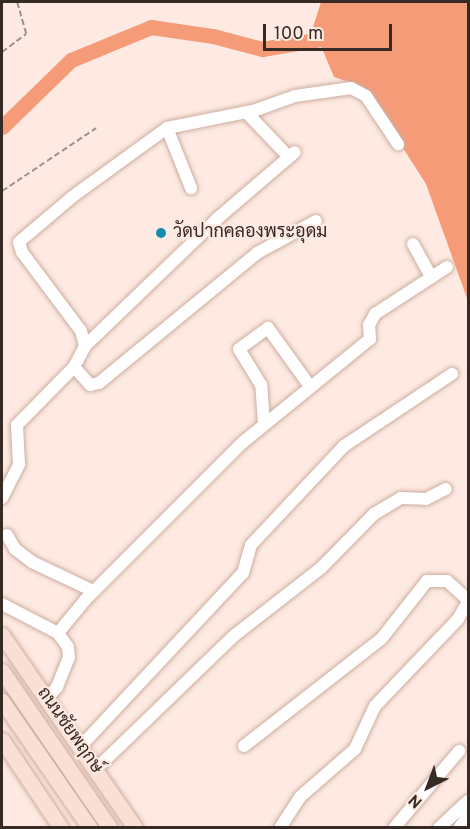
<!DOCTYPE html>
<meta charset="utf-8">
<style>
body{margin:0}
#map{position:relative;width:470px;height:829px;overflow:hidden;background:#feeae2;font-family:Overpass,Sarabun,sans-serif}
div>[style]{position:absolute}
.water>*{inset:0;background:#f59b77}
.river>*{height:15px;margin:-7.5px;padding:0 7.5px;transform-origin:7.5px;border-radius:7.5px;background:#f59b77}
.path>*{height:1.5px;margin-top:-0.75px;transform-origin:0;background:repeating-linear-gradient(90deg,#a09089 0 6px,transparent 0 9px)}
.roads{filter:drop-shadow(0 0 2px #cdada0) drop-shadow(0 0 2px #cdada0)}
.minor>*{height:12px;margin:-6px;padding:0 6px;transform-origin:6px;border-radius:6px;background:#fff}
.major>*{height:15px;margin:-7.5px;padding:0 7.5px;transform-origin:7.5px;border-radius:7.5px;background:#fadfd4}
.dots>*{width:16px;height:16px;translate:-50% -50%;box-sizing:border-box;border:3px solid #feeae2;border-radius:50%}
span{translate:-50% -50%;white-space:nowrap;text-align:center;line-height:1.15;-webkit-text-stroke:4.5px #feeae2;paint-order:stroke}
.poi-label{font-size:18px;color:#362a25}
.left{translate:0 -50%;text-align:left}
.street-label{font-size:18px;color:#362a25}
.frame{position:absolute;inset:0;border:3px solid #362a25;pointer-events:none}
.north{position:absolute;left:398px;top:757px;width:60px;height:60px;-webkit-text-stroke:4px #feeae2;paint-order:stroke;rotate:222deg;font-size:16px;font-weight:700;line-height:24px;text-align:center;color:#362a25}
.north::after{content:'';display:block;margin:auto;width:21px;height:27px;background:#362a25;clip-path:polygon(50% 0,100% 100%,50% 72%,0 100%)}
.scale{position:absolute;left:263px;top:24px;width:129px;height:27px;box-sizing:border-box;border:3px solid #362a25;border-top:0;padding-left:8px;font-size:18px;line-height:21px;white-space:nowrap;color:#362a25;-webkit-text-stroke:4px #feeae2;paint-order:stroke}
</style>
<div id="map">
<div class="water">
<div style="clip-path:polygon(321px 2px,468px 2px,468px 301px,426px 184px,364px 87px,334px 77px,313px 27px)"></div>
</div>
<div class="river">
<div style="left:2px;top:127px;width:96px;rotate:-44.2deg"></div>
<div style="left:71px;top:60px;width:87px;rotate:-22.4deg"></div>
<div style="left:151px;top:27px;width:63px;rotate:8.3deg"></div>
<div style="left:213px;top:36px;width:51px;rotate:14.9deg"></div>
<div style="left:262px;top:49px;width:77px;rotate:-9.7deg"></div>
</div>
<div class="path">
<div style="left:2px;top:52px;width:30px;rotate:-37deg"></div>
<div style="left:26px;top:34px;width:33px;rotate:-106deg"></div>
<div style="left:2px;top:191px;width:113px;rotate:-33.8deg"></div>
</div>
<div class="roads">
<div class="minor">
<div style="left:246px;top:112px;width:62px;rotate:46.3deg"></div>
<div style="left:167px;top:128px;width:65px;rotate:68.2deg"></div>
<div style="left:413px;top:244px;width:38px;rotate:61deg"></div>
<div style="left:85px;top:346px;width:16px;rotate:-105deg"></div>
<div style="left:81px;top:331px;width:99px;rotate:-126.8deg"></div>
<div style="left:22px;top:252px;width:10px;rotate:-107deg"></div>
<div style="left:19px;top:242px;width:70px;rotate:-40.3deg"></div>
<div style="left:72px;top:197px;width:117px;rotate:-36deg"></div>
<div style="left:167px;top:128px;width:91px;rotate:-11.4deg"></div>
<div style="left:256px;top:110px;width:41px;rotate:-19.7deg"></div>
<div style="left:295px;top:96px;width:57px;rotate:-8.1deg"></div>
<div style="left:351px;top:88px;width:17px;rotate:28deg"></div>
<div style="left:366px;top:96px;width:58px;rotate:56.3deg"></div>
<div style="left:74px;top:367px;width:24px;rotate:48deg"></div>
<div style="left:90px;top:385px;width:9px;rotate:-13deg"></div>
<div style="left:99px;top:383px;width:205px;rotate:-39.4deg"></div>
<div style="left:257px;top:253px;width:67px;rotate:-28.5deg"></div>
<div style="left:264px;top:424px;width:39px;rotate:-94deg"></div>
<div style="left:261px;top:385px;width:42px;rotate:-121.4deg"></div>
<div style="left:239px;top:349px;width:36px;rotate:-36deg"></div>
<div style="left:268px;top:328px;width:70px;rotate:54.3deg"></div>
<div style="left:2px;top:498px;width:38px;rotate:-63deg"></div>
<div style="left:19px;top:464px;width:39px;rotate:-93deg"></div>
<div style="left:17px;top:425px;width:81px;rotate:-45.5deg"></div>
<div style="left:74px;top:367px;width:24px;rotate:-62deg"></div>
<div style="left:85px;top:346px;width:185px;rotate:-43.9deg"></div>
<div style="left:218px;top:218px;width:101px;rotate:-40.6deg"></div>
<div style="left:7px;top:535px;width:16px;rotate:60deg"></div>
<div style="left:15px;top:549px;width:21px;rotate:37deg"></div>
<div style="left:32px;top:562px;width:68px;rotate:25.4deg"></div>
<div style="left:2px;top:604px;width:63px;rotate:27.4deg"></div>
<div style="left:47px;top:699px;width:16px;rotate:-50deg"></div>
<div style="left:57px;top:687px;width:32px;rotate:-68deg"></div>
<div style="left:69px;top:657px;width:10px;rotate:-96deg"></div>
<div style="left:68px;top:647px;width:17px;rotate:-126deg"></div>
<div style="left:58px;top:633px;width:44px;rotate:-50.5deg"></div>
<div style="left:86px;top:599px;width:221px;rotate:-45deg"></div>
<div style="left:242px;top:443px;width:165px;rotate:-39.1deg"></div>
<div style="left:370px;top:339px;width:14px;rotate:-94deg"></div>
<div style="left:369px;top:325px;width:13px;rotate:-61deg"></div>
<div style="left:375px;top:314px;width:86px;rotate:-33.1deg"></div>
<div style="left:244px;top:746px;width:175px;rotate:-38deg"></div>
<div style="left:382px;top:638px;width:73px;rotate:-51.7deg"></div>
<div style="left:427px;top:581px;width:20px"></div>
<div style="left:447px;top:581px;width:28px;rotate:42deg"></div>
<div style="left:80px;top:747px;width:238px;rotate:-46.9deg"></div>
<div style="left:243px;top:573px;width:29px;rotate:-74deg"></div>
<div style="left:251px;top:545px;width:136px;rotate:-46.8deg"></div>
<div style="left:344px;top:446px;width:130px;rotate:-33.7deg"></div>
<div style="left:96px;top:769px;width:193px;rotate:-44deg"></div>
<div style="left:235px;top:635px;width:109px;rotate:-37.9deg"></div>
<div style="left:321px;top:568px;width:76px;rotate:-45.5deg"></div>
<div style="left:374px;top:514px;width:31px;rotate:-31deg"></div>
<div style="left:401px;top:498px;width:25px;rotate:2deg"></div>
<div style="left:426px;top:499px;width:22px;rotate:-27deg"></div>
<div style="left:280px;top:828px;width:37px;rotate:-57deg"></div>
<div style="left:300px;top:797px;width:73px;rotate:-41.1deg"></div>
<div style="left:355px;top:749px;width:47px;rotate:-65.1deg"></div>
<div style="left:375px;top:706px;width:120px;rotate:-46.3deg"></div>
<div style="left:458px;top:619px;width:20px;rotate:-60deg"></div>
<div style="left:394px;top:828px;width:101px;rotate:-49.8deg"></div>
<div style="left:439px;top:828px;width:40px;rotate:-43deg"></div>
<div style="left:459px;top:828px;width:15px;rotate:-53deg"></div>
</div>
<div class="major">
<div style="left:2px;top:635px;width:234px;rotate:55.4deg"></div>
<div style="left:2px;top:671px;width:191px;rotate:55.5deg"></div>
<div style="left:2px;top:701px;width:155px;rotate:55.3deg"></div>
<div style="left:2px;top:740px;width:106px;rotate:56.2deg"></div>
</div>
</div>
<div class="dots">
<div style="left:161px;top:233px;background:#128dae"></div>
</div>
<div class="poi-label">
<span class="left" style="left:173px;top:233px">วัดปากคลองพระอุดม</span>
</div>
<div class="street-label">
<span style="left:69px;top:731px;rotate:55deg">ถนนชัยพฤกษ์</span>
</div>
<div class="frame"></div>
<div class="north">N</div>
<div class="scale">100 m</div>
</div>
